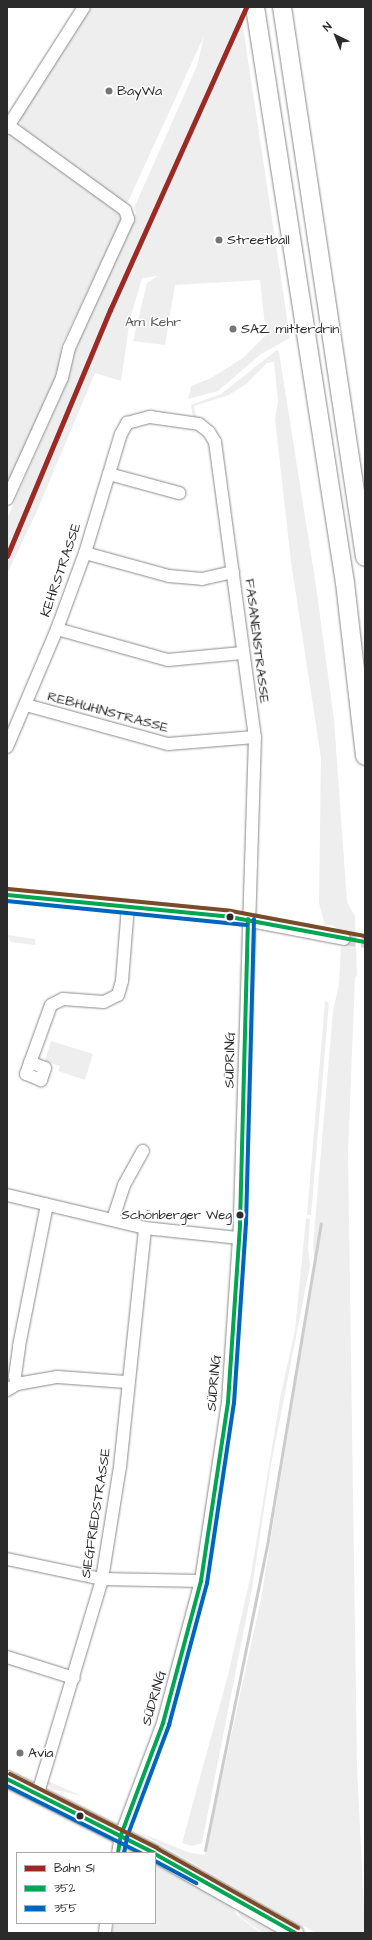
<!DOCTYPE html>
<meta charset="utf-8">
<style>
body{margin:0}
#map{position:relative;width:372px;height:1940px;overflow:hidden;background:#fff;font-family:"Architects Daughter",sans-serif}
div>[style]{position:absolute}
.built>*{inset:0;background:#eee}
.stream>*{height:3px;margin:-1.5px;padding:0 1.5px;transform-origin:1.5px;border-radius:1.5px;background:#ccc}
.minor-tunnel>*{height:12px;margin-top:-6px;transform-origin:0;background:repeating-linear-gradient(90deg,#d5d5d5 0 12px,transparent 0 18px)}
.roads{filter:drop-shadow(0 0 1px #8a8a8a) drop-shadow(0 0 1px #8a8a8a)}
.minor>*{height:12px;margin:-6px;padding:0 6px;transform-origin:6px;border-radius:6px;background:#fff}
.major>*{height:16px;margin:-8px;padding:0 8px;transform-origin:8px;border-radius:8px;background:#fff}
.highway>*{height:18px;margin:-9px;padding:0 9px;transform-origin:9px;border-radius:9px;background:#fff}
.bus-1>*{height:4px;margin:-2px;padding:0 2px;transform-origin:2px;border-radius:2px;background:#00a651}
.bus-2>*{height:4px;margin:-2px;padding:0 2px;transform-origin:2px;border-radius:2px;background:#0065bd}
.bus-3>*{height:4px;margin:-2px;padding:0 2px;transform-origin:2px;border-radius:2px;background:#7a4b2a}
.rail-1>*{height:5px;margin:-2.5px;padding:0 2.5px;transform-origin:2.5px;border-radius:2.5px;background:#9a2a23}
.dots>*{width:11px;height:11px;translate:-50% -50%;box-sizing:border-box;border:2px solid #fff;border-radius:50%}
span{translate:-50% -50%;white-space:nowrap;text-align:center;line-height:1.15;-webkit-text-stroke:3px #fff;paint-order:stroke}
.bus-label{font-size:13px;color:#2b2b2b}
.right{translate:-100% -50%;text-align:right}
.poi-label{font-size:14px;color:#2b2b2b}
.left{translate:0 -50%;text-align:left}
.park-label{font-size:14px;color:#585858}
.street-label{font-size:14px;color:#2b2b2b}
.frame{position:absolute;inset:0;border:8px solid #2b2b2b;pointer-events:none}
.legend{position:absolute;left:16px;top:1852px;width:140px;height:72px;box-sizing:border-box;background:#fff;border:1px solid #aaa;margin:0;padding:5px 7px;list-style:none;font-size:12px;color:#2b2b2b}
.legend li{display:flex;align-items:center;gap:8px;height:20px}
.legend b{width:20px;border:1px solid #aaa}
.north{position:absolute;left:316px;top:16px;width:40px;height:40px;-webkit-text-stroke:3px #fff;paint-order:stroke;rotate:317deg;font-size:11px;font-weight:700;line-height:16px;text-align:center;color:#2b2b2b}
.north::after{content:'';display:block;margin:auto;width:14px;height:18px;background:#2b2b2b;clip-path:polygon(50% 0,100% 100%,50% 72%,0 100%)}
</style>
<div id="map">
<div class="built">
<div style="clip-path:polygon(92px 7px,240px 7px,290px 338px,261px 354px,218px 391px,188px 399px,191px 386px,211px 378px,243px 358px,266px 335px,260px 280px,175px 285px,165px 345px,133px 341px,147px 283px,158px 276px,142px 278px,130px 319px,121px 381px,95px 373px,37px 511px,7px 574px,7px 519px,65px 387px,80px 334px,122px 247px,136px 213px,134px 208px,197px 66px,204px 36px,126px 206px,24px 132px,21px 125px,20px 117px,24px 108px)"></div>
<div style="clip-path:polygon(13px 130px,125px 213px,61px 346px,61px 370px,7px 496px,7px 139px)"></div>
<div style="clip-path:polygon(277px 350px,279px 352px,316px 586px,334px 720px,347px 902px,355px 916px,357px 976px,355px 977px,348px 1154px,357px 1766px,365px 1933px,316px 1933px,139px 1832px,190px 1853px,205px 1855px,261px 1599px,315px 1265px,313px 1246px,333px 1011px,339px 984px,341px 947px,345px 947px,344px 933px,332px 925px,325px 925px,319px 903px,321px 758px,291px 562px,275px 419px,278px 401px,274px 362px,267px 363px,246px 384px,229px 395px,194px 406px,196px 417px,193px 417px,191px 405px,221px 394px)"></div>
<div style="clip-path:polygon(7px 935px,35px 939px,35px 945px,11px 942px)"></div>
<div style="clip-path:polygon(325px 1001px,329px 1003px,311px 1215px,307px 1215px)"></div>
<div style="clip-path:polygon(51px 1041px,93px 1054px,85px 1080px,58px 1071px,60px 1066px,45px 1061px)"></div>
<div style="clip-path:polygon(306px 1218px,310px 1219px,308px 1248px,310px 1265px,270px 1470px,252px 1589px,202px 1843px,192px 1846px,182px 1843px,228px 1675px,251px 1574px,281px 1393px,295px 1330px)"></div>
<div style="clip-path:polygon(46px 1780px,82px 1796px,51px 1789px)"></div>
<div style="clip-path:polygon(155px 1864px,230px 1904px,238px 1916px,261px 1933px,112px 1933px,114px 1923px,155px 1923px)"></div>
<div style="clip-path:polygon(238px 1910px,279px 1933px,263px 1933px,239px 1916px)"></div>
</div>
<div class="stream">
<div style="left:205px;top:1850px;width:317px;rotate:-78.5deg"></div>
<div style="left:268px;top:1539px;width:320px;rotate:-80.5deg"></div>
</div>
<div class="minor-tunnel">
<div style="left:344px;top:939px;width:21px;rotate:8deg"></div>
</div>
<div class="roads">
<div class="minor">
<div style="left:7px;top:128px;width:143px;rotate:-57.5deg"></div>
<div style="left:109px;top:474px;width:73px;rotate:15.2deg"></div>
<div style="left:7px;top:499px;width:133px;rotate:-65.6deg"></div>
<div style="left:62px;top:378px;width:31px;rotate:-77deg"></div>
<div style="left:69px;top:348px;width:142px;rotate:-65.4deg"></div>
<div style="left:128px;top:219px;width:9px;rotate:-108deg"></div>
<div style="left:125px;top:210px;width:143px;rotate:-144.1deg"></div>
<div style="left:85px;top:553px;width:87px;rotate:15.3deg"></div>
<div style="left:169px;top:576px;width:33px;rotate:5deg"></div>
<div style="left:202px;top:579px;width:32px;rotate:-13deg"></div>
<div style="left:57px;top:629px;width:115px;rotate:15.6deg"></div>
<div style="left:168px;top:660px;width:74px;rotate:-5.4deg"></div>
<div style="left:26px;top:705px;width:147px;rotate:15.4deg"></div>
<div style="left:168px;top:744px;width:87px;rotate:-4.6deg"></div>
<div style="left:7px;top:747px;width:128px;rotate:-67deg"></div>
<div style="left:57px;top:629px;width:81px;rotate:-69.8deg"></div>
<div style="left:85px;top:553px;width:124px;rotate:-73.2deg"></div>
<div style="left:121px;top:434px;width:13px;rotate:-61deg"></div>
<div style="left:127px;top:423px;width:24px;rotate:-15deg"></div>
<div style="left:150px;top:417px;width:49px;rotate:8.1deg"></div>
<div style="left:199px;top:424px;width:13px;rotate:39deg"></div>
<div style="left:209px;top:432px;width:12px;rotate:59deg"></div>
<div style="left:215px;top:442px;width:298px;rotate:82.3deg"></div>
<div style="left:255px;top:737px;width:487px;rotate:91.8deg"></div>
<div style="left:240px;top:1224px;width:178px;rotate:93.9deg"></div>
<div style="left:228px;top:1402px;width:181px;rotate:98.6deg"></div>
<div style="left:201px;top:1581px;width:147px;rotate:105deg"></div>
<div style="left:163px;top:1723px;width:120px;rotate:110.6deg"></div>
<div style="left:121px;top:1835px;width:18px;rotate:99deg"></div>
<div style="left:7px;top:895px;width:224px;rotate:5.6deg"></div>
<div style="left:230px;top:917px;width:116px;rotate:10.9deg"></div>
<div style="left:30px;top:1062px;width:16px;rotate:22deg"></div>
<div style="left:45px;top:1068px;width:13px;rotate:108deg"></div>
<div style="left:41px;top:1080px;width:16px;rotate:-158deg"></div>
<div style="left:26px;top:1074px;width:73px;rotate:-70.1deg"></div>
<div style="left:51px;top:1005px;width:13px;rotate:-27deg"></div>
<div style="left:63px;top:999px;width:41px;rotate:4.2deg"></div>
<div style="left:104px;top:1002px;width:16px;rotate:-27deg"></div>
<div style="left:118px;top:995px;width:15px;rotate:-74deg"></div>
<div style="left:122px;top:981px;width:74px;rotate:-85.4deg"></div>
<div style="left:7px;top:1195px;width:142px;rotate:13.4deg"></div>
<div style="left:145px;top:1228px;width:95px;rotate:6.1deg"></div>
<div style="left:113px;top:1219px;width:36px;rotate:-72deg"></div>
<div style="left:124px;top:1185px;width:39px;rotate:-61deg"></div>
<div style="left:17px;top:1384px;width:8px;rotate:-104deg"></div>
<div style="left:15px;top:1376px;width:30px;rotate:-82deg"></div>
<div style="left:19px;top:1346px;width:144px;rotate:-78.8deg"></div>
<div style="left:7px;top:1390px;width:12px;rotate:-31deg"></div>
<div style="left:17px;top:1384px;width:41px;rotate:-9.9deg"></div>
<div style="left:57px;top:1377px;width:70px;rotate:4.1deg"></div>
<div style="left:7px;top:1559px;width:97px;rotate:11.9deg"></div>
<div style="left:102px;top:1579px;width:99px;rotate:1.2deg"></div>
<div style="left:7px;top:1657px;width:70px;rotate:17.4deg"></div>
<div style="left:38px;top:1793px;width:223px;rotate:-73.3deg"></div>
<div style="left:102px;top:1579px;width:113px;rotate:-80.9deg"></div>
<div style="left:120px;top:1467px;width:240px;rotate:-84deg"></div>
<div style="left:105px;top:1933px;width:10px;rotate:-84deg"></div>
</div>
<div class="major">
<div style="left:7px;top:1779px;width:165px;rotate:26.7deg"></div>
<div style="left:155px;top:1854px;width:161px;rotate:29.4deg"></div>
</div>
<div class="highway">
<div style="left:255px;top:7px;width:583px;rotate:81.12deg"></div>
<div style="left:345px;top:583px;width:174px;rotate:83.4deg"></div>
<div style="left:282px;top:7px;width:556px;rotate:81.42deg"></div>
</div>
</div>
<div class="bus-1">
<div style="left:7px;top:895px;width:224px;rotate:5.6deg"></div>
<div style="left:230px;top:917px;width:137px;rotate:10.5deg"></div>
<div style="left:7px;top:1779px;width:165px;rotate:26.7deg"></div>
<div style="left:118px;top:1853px;width:18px;rotate:-81deg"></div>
<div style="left:121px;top:1835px;width:120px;rotate:-69.4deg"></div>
<div style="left:163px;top:1723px;width:147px;rotate:-75deg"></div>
<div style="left:201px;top:1581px;width:181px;rotate:-81.4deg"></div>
<div style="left:228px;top:1402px;width:178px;rotate:-86.1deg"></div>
<div style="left:240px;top:1224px;width:305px;rotate:-88.5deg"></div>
<div style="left:155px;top:1854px;width:161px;rotate:29.4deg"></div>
</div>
<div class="bus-2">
<div style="left:7px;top:901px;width:241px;rotate:5.7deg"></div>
<div style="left:7px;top:1786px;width:150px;rotate:26.6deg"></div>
<div style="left:124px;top:1853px;width:16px;rotate:-79deg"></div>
<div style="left:127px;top:1837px;width:120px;rotate:-69.4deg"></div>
<div style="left:169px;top:1725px;width:147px;rotate:-75deg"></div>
<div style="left:207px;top:1583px;width:182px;rotate:-81.5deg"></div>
<div style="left:234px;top:1403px;width:179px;rotate:-86.2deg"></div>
<div style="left:246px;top:1224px;width:305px;rotate:-88.5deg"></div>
<div style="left:155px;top:1861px;width:47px;rotate:28.2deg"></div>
</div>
<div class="bus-3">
<div style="left:8px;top:889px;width:224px;rotate:5.6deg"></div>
<div style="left:231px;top:911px;width:136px;rotate:10.6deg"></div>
<div style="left:10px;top:1774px;width:165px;rotate:26.7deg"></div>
<div style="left:158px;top:1849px;width:161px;rotate:29.4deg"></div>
</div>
<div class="rail-1">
<div style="left:7px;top:556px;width:267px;rotate:-67.3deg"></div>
<div style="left:110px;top:310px;width:332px;rotate:-65.8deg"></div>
</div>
<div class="dots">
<div style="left:109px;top:91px;background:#757575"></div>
<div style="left:219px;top:240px;background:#757575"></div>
<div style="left:233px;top:329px;background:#757575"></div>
<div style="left:230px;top:917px;background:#2b2b2b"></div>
<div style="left:240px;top:1215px;background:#2b2b2b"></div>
<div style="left:20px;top:1753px;background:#757575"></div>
<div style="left:80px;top:1816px;background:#2b2b2b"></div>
</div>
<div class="bus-label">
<span class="right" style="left:232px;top:1215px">Schönberger Weg</span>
</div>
<div class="poi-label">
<span class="left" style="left:117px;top:91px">BayWa</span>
<span class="left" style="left:227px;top:240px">Streetball</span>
<span class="left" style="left:241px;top:329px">SAZ mitterdrin</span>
<span class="left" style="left:28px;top:1753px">Avia</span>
</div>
<div class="park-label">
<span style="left:153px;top:322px">Am Kehr</span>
</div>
<div class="street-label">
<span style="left:61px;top:570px;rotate:-71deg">KEHRSTRASSE</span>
<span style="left:257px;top:641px;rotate:83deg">FASANENSTRASSE</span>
<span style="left:108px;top:712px;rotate:15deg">REBHUHNSTRASSE</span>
<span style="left:230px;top:1060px;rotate:-89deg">SÜDRING</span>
<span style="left:214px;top:1383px;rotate:-85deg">SÜDRING</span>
<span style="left:96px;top:1513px;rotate:-81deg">SIEGFRIEDSTRASSE</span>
<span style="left:154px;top:1698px;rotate:-74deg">SÜDRING</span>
</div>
<div class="frame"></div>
<ul class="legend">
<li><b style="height:5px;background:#9a2a23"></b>Bahn S1</li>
<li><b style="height:5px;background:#00a651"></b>352</li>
<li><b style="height:5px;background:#0065bd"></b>355</li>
</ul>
<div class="north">N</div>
</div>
